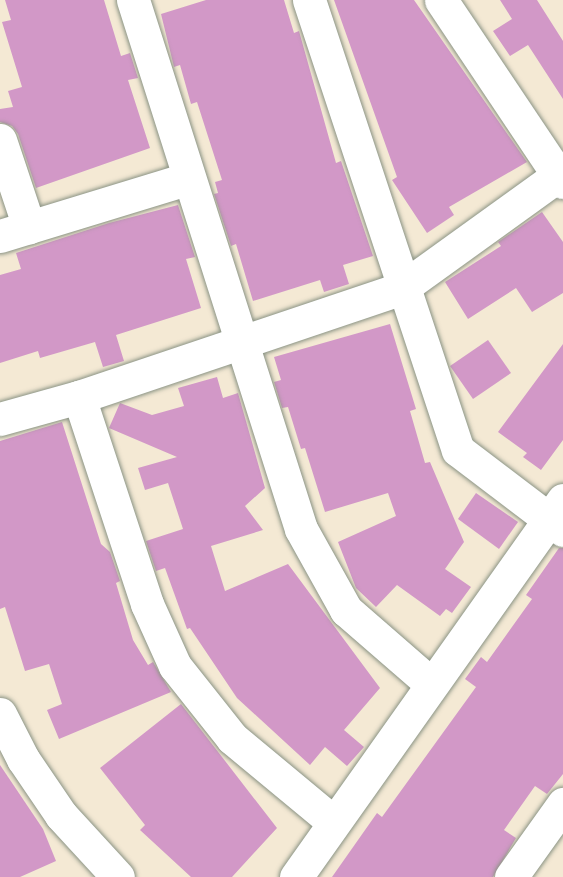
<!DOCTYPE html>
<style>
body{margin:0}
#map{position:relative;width:563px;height:877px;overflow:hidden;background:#f4e9d4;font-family:Pangolin,sans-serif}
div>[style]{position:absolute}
.building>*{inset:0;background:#d298c7}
.roads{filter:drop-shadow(0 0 2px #8a9384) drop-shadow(0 0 2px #8a9384)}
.minor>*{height:33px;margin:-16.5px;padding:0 16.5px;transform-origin:16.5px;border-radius:16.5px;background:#fff}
span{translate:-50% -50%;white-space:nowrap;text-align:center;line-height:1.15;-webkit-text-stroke:4.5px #f7f3e8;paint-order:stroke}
</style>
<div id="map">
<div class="building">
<div style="clip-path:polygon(5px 0,104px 0,121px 56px,130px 53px,138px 78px,128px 80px,150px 148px,36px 188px,18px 134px,12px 126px,0 122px,0 109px,13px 107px,8px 91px,22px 87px,2px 22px,11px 20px)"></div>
<div style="clip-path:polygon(206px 0,284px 0,294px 33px,299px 31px,336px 163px,341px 161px,373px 256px,343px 265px,349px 284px,324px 292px,320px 280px,253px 301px,236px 244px,231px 246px,214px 194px,218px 193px,215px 182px,222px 180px,197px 102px,191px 104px,180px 65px,174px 67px,161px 14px)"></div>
<div style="clip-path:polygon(334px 0,414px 0,527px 162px,449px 207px,454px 215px,427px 233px,392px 180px,397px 177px)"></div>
<div style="clip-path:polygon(500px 0,537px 0,563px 41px,563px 99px,528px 45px,510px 56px,493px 31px,512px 19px)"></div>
<div style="clip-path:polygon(178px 205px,195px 257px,186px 259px,201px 308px,116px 335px,124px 361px,103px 367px,95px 342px,40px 358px,38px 351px,0 363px,0 275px,21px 269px,16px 253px,109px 223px)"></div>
<div style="clip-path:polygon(542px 212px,563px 242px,563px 293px,532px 312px,516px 288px,468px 319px,445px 282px,501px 246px,498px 242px)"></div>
<div style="clip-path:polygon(390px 324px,416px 409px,410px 411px,425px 463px,430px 462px,464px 542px,445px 569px,471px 587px,452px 613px,446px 609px,440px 616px,397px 585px,376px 607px,356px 588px,338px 542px,396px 516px,388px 493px,325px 512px,305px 448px,301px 449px,288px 407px,282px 408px,274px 382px,281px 380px,274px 357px)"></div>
<div style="clip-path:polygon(488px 340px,511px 373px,473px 399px,450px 366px)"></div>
<div style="clip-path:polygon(563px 344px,563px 440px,541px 470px,523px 457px,527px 453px,498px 432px)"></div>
<div style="clip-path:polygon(217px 377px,223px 398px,238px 393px,265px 488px,245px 506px,263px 530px,211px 546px,225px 591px,288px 564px,380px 688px,344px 730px,364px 747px,347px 766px,325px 747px,310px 765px,237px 698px,190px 628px,187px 629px,165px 568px,156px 571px,146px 541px,183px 529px,168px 483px,145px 490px,138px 468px,177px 457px,109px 428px,120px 403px,152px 415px,184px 406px,178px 388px)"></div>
<div style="clip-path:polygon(62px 422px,101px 544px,110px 552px,120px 581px,116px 583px,133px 640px,148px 665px,153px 662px,171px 692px,59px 739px,47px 710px,62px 704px,49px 664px,25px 671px,5px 607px,0 609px,0 441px)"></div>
<div style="clip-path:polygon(476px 493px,518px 522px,499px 549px,458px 519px)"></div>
<div style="clip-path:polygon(559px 548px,563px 548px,563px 774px,547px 794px,535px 786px,504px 830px,516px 838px,493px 877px,332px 877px,377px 813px,382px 817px,476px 687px,465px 679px,481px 657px,487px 662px,532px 599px,526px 595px)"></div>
<div style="clip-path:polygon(181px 704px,277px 828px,232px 877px,191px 877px,140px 830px,145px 825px,100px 768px)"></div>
<div style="clip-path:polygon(0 765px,43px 829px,56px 861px,20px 877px,0 877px)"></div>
</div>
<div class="roads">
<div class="minor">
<div style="left:133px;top:0;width:555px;rotate:72.38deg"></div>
<div style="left:301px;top:529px;width:93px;rotate:60.9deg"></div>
<div style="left:346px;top:610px;width:113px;rotate:41deg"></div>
<div style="left:309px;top:0;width:474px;rotate:71.7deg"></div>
<div style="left:458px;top:450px;width:132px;rotate:37.3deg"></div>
<div style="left:441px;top:0;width:219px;rotate:56.2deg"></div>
<div style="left:0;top:140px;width:92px;rotate:71.6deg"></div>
<div style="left:0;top:236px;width:195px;rotate:-17deg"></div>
<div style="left:79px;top:397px;width:218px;rotate:71.8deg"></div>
<div style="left:147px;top:604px;width:68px;rotate:65.7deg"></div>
<div style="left:175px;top:666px;width:92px;rotate:51.6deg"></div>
<div style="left:232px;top:738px;width:131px;rotate:39.7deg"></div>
<div style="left:0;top:419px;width:82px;rotate:-15.6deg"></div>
<div style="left:79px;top:397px;width:341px;rotate:-18.6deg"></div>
<div style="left:402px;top:288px;width:198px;rotate:-35.8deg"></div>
<div style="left:0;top:714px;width:51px;rotate:62.9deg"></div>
<div style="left:23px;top:759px;width:68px;rotate:55.8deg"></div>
<div style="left:61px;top:815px;width:84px;rotate:47.4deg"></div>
<div style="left:296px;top:877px;width:462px;rotate:-54.7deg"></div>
<div style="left:511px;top:877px;width:90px;rotate:-54.5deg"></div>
</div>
</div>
</div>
